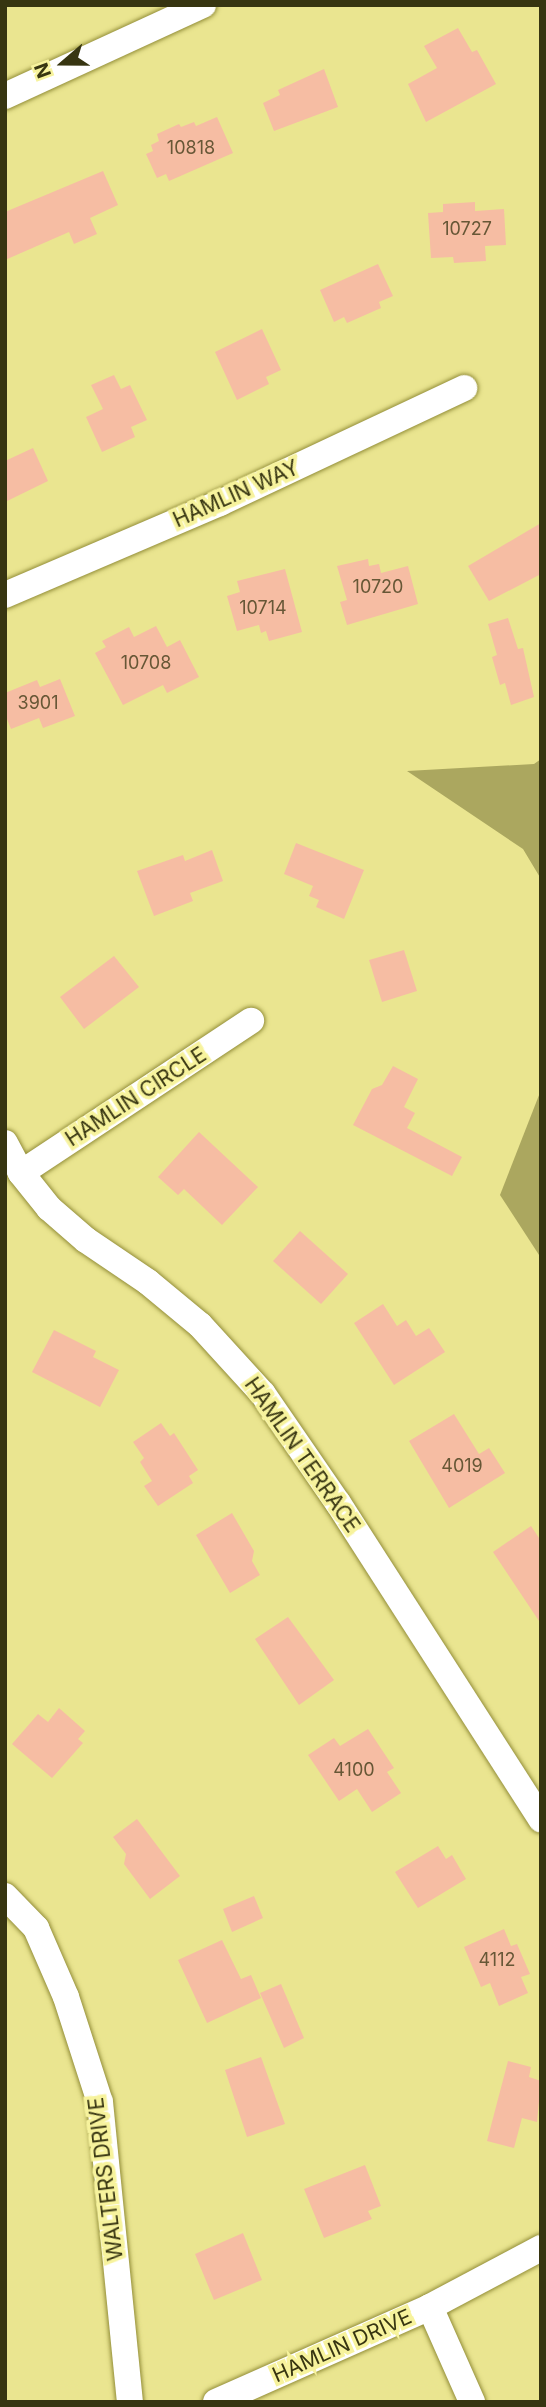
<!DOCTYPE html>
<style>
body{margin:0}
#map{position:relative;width:546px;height:2407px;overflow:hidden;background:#eae590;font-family:Inter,sans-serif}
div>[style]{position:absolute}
.forest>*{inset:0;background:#aba75f}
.building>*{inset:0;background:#f6bda3}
.roads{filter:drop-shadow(0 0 2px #938e39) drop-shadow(0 0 2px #938e39)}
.street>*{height:26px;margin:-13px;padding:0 13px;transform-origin:13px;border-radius:13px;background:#fff}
span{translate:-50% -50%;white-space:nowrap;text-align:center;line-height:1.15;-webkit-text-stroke:7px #f7f39d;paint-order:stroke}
.number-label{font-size:18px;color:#675736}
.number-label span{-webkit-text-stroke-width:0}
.street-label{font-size:21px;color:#373511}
.frame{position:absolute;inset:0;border:7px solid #373511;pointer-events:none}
.north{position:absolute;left:28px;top:28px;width:70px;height:70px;-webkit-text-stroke:5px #f7f39d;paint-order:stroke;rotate:250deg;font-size:19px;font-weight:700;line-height:28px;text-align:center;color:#373511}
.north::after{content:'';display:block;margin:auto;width:24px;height:32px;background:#373511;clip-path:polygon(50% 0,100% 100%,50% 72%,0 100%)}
</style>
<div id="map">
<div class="forest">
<div style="clip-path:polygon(541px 759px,541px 879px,523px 849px,407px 771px,534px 764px)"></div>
<div style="clip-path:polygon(541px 1090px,541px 1258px,500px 1195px)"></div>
</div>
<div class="building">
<div style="clip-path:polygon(458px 28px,472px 52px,477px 50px,496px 84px,426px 122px,408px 84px,437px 68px,424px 46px)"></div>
<div style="clip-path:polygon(324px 69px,338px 107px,274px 131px,263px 103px,280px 95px,278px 90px)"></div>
<div style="clip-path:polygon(217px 117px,233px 153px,169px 181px,166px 174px,157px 178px,146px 154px,153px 151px,151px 145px,159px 141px,157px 134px,179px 124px,181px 127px,194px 122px,196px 126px)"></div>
<div style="clip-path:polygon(103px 171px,118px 205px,90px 218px,97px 234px,74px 244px,69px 232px,5px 260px,5px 212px)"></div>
<div style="clip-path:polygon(475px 202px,475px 211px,504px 209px,506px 245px,485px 246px,486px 261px,454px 263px,453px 257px,431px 258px,428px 213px,443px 212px,443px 204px)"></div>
<div style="clip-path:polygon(378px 264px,393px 296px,379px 302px,381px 308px,347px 323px,344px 317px,334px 322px,320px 290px)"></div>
<div style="clip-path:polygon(262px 329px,281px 370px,266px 377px,269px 384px,237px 400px,215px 352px)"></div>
<div style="clip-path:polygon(114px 375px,121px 389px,130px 385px,147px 420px,131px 427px,135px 437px,102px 452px,86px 417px,103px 409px,91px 385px)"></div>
<div style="clip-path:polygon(33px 448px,48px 481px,5px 502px,5px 461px)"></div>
<div style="clip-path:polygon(541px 523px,541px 574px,489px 601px,468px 566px)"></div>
<div style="clip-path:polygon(368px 559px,369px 566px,379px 564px,381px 573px,408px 566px,418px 604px,347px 625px,340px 602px,347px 600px,337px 566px)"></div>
<div style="clip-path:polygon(285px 569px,302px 632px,269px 641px,266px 631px,261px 633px,259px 625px,237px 631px,227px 596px,240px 592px,237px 581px)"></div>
<div style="clip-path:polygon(508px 618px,518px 649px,523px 648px,534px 697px,511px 705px,505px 683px,500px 685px,492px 657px,497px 655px,488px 624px)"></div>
<div style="clip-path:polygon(156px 626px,167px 647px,180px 640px,199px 677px,167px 693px,163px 685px,123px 705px,95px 653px,106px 647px,102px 641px,129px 627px,134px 637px)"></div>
<div style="clip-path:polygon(60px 679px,75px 716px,43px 728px,39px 718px,11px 729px,5px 714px,5px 693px,37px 680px,40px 687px)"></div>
<div style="clip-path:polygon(296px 843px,364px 870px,344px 919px,316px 907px,319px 900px,309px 896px,313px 886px,284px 874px)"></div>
<div style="clip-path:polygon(212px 850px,223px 881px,190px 893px,193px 901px,154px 916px,137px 871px,183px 855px,185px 861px)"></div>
<div style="clip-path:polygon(404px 950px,417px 991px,382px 1002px,369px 960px)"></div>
<div style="clip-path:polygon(114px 956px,139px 987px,84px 1029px,60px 997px)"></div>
<div style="clip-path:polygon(393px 1066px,418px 1079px,404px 1107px,415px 1113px,407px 1128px,462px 1157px,452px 1176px,353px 1125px,372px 1089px,382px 1085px)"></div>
<div style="clip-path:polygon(199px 1132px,258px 1187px,222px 1225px,184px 1189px,178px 1195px,158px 1177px)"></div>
<div style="clip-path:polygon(300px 1231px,348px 1274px,321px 1304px,273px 1261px)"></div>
<div style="clip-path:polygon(383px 1304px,397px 1326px,406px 1320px,416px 1336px,429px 1328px,445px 1352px,394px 1385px,354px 1323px)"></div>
<div style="clip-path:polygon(54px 1330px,96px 1351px,93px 1357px,119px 1370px,100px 1407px,32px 1372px)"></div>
<div style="clip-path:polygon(454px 1414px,479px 1454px,489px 1448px,505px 1473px,449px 1508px,409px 1441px)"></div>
<div style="clip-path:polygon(161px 1423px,170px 1436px,174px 1433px,198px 1470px,189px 1476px,193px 1483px,158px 1506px,144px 1486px,152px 1481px,140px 1462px,144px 1458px,133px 1442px)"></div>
<div style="clip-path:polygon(232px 1513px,254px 1551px,252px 1561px,260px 1575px,230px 1593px,196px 1535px)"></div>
<div style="clip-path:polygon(531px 1526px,541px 1541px,541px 1624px,493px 1552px)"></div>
<div style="clip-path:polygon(288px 1617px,334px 1680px,299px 1705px,255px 1639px)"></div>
<div style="clip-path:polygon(59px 1708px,85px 1731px,78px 1739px,83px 1743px,52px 1778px,12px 1744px,38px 1714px,48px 1722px)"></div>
<div style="clip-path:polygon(368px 1729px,394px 1768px,387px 1772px,401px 1793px,372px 1812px,357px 1789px,339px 1801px,308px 1755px,334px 1738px,340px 1746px)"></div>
<div style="clip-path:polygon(137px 1819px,180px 1876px,150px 1899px,124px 1864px,126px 1854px,113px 1837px)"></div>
<div style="clip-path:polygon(438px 1846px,446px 1859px,452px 1855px,466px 1879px,418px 1908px,395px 1872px)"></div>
<div style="clip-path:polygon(254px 1896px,263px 1918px,232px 1932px,223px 1909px)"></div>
<div style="clip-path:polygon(504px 1929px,511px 1946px,517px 1944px,530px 1974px,521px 1977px,528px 1993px,499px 2006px,490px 1983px,481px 1987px,464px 1947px)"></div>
<div style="clip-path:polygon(222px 1940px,241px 1979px,251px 1975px,261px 1998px,207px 2023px,178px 1960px)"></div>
<div style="clip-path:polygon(281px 1984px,304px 2038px,284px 2048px,260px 1993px)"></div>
<div style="clip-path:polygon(261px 2057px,285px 2124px,247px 2137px,225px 2070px)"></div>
<div style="clip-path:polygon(508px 2061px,531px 2067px,529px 2077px,541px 2081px,537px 2122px,522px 2118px,514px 2148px,487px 2141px)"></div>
<div style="clip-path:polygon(365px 2165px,381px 2206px,368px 2211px,372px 2219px,324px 2238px,304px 2189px)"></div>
<div style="clip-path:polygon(243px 2233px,262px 2280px,214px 2300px,195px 2254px)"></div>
</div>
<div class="roads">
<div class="street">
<div style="left:5px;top:96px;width:218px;rotate:-24.7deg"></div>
<div style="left:5px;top:595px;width:234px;rotate:-23.2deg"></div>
<div style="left:220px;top:503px;width:270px;rotate:-25.2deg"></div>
<div style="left:5px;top:1143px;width:34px;rotate:62deg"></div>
<div style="left:21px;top:1173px;width:45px;rotate:51.3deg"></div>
<div style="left:49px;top:1208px;width:49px;rotate:40.9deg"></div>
<div style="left:86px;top:1240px;width:75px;rotate:34.1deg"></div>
<div style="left:148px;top:1282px;width:67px;rotate:39.6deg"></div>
<div style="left:200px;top:1325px;width:93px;rotate:47.6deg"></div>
<div style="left:263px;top:1394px;width:132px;rotate:55.5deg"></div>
<div style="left:338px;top:1503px;width:376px;rotate:57.3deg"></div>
<div style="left:21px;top:1173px;width:276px;rotate:-33.5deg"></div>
<div style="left:5px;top:1896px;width:45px;rotate:45.9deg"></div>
<div style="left:36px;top:1928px;width:75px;rotate:66.5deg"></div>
<div style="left:66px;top:1997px;width:110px;rotate:72.1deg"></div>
<div style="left:100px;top:2102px;width:301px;rotate:84.3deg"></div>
<div style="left:430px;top:2307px;width:104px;rotate:66.1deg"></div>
<div style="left:216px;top:2402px;width:234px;rotate:-23.9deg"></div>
<div style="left:430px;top:2307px;width:126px;rotate:-28deg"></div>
</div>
</div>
<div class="number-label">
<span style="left:191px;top:148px">10818</span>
<span style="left:467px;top:229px">10727</span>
<span style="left:378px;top:587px">10720</span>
<span style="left:263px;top:608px">10714</span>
<span style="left:146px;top:663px">10708</span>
<span style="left:38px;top:703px">3901</span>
<span style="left:462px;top:1466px">4019</span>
<span style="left:354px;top:1770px">4100</span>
<span style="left:497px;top:1960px">4112</span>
</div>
<div class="street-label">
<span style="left:236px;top:494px;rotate:-24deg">HAMLIN WAY</span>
<span style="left:136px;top:1097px;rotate:-33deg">HAMLIN CIRCLE</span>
<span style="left:302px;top:1455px;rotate:55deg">HAMLIN TERRACE</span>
<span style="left:106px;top:2179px;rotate:-97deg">WALTERS DRIVE</span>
<span style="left:342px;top:2346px;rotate:-24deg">HAMLIN DRIVE</span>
</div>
<div class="frame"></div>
<div class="north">N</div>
</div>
